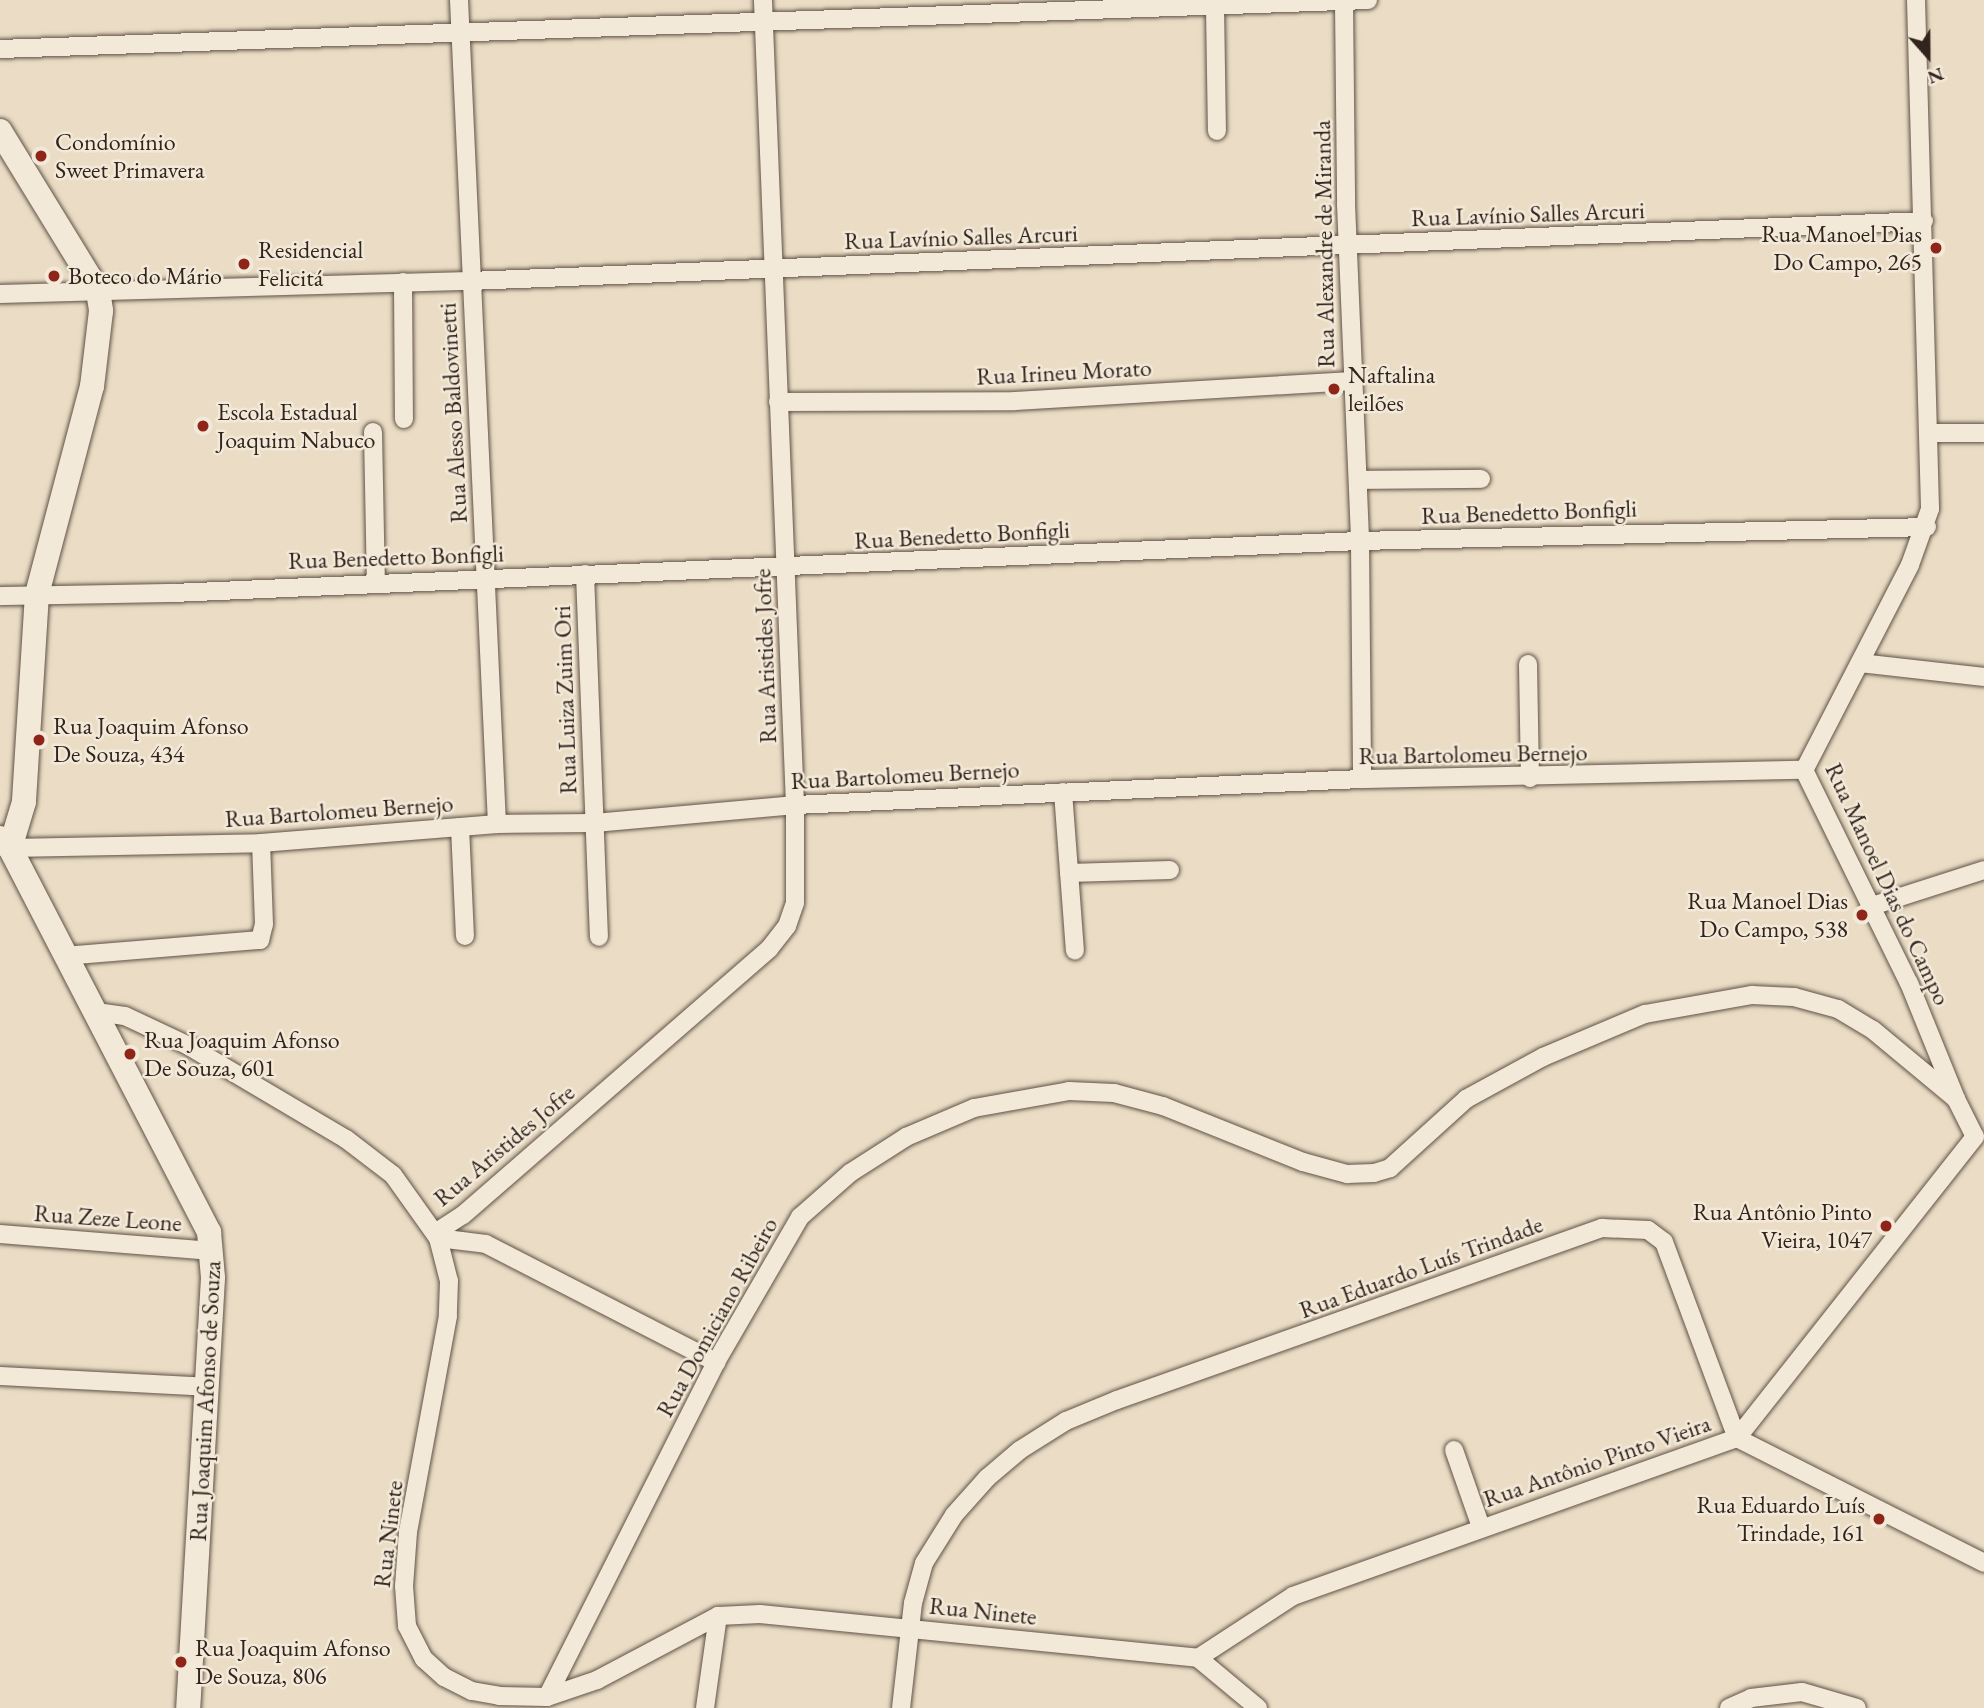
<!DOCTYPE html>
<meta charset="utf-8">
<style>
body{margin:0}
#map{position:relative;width:1984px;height:1708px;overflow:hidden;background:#ebddc5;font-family:"EB Garamond",serif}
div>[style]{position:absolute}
.roads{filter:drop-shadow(0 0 2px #605246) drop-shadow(0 0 2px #605246)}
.street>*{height:18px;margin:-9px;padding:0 9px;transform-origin:9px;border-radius:9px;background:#f2e9d9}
.secondary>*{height:24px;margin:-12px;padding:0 12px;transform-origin:12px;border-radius:12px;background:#f2e9d9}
.dots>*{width:19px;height:19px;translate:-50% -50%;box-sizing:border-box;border:4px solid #f2e9d9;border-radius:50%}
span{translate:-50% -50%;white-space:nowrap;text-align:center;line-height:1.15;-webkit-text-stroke:5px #f2e9d9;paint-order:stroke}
.poi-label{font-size:24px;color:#32231c}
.left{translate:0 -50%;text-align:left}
.right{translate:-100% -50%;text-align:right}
.street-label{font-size:24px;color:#32231c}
.north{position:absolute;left:1893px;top:21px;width:70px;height:70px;-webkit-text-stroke:5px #f2e9d9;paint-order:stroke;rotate:159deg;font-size:19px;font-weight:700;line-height:28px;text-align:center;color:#32231c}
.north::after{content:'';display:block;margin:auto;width:24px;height:32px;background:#32231c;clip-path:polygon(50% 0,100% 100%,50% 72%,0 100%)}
</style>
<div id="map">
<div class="roads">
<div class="street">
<div style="left:459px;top:0;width:825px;rotate:87.36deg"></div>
<div style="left:1916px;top:0;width:509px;rotate:88.42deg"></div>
<div style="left:1930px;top:509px;width:59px;rotate:109.7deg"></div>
<div style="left:1910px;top:565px;width:231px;rotate:117.3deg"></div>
<div style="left:1804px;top:770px;width:237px;rotate:63.8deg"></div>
<div style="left:1909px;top:983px;width:125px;rotate:67.9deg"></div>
<div style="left:1344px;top:2px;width:202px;rotate:89.4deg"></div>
<div style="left:1346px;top:204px;width:337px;rotate:87.6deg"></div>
<div style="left:1360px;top:541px;width:238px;rotate:89.5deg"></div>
<div style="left:1215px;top:7px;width:124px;rotate:89.1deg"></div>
<div style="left:0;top:49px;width:1369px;rotate:-2.05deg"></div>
<div style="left:403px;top:282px;width:137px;rotate:89.6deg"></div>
<div style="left:0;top:294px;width:470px;rotate:-1.6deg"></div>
<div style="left:470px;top:281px;width:1455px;rotate:-2.36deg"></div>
<div style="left:778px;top:402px;width:237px;rotate:-0.2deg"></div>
<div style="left:1015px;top:401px;width:338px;rotate:-3.4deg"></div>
<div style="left:373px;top:432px;width:150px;rotate:88.9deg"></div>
<div style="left:1930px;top:433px;width:54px"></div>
<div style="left:1359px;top:480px;width:122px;rotate:-0.5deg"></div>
<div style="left:585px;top:574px;width:363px;rotate:87.8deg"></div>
<div style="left:0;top:596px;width:173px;rotate:-1deg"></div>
<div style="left:173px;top:593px;width:1188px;rotate:-2.51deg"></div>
<div style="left:1360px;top:541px;width:567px;rotate:-1.41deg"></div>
<div style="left:1860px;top:663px;width:125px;rotate:6.4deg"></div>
<div style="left:1528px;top:664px;width:114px;rotate:89deg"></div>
<div style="left:1063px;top:792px;width:159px;rotate:85.7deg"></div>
<div style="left:460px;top:827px;width:109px;rotate:87.4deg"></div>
<div style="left:10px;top:848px;width:251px;rotate:-1.1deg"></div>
<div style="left:261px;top:843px;width:237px;rotate:-4.6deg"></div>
<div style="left:497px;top:824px;width:98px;rotate:-0.6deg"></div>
<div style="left:595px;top:823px;width:201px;rotate:-5.1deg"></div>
<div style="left:795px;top:805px;width:568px;rotate:-2.63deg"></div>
<div style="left:1362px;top:779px;width:442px;rotate:-1.2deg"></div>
<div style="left:1069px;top:873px;width:101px;rotate:-1.7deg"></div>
<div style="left:1869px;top:907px;width:121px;rotate:-17.8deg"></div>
<div style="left:64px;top:956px;width:197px;rotate:-4.7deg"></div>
<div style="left:260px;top:940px;width:16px;rotate:-76deg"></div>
<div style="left:264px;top:924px;width:81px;rotate:-92.1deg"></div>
<div style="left:96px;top:1012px;width:29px;rotate:8deg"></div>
<div style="left:125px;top:1016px;width:68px;rotate:25.1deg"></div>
<div style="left:187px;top:1045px;width:185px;rotate:30.6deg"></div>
<div style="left:346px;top:1139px;width:59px;rotate:37.5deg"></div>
<div style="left:393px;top:1175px;width:77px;rotate:54.5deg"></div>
<div style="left:438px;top:1238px;width:44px;rotate:75.7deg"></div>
<div style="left:449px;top:1281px;width:35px;rotate:92deg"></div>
<div style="left:448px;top:1316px;width:220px;rotate:100.5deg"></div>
<div style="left:408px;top:1532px;width:54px;rotate:94.2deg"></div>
<div style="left:404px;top:1586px;width:40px;rotate:85.7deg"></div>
<div style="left:407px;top:1626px;width:37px;rotate:63deg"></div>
<div style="left:424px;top:1659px;width:27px;rotate:42deg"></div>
<div style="left:444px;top:1677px;width:31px;rotate:27deg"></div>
<div style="left:472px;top:1691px;width:27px;rotate:10deg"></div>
<div style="left:499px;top:1696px;width:48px;rotate:1.2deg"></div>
<div style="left:547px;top:1697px;width:53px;rotate:-18.8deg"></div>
<div style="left:597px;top:1680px;width:137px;rotate:-27.9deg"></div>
<div style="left:718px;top:1616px;width:42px;rotate:-2.7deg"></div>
<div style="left:760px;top:1614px;width:440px;rotate:5.7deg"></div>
<div style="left:435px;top:1233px;width:33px;rotate:-33deg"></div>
<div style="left:463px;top:1215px;width:405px;rotate:-41deg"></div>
<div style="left:769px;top:949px;width:29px;rotate:-52deg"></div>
<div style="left:787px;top:926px;width:24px;rotate:-71deg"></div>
<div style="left:795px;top:903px;width:98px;rotate:-90deg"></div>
<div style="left:795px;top:805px;width:806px;rotate:-92.28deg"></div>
<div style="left:0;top:1234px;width:213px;rotate:4.6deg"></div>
<div style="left:438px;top:1238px;width:48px;rotate:7.1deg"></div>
<div style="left:486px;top:1244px;width:259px;rotate:27.2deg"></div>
<div style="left:0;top:1376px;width:207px;rotate:3deg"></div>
<div style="left:1454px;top:1450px;width:82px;rotate:70.7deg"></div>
<div style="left:1198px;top:1658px;width:113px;rotate:-33.1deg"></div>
<div style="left:1293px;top:1596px;width:471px;rotate:-19.6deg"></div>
<div style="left:1737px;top:1438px;width:384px;rotate:-51.7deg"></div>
<div style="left:1198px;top:1658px;width:78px;rotate:39.8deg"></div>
<div style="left:547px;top:1697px;width:375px;rotate:-63.2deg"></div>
<div style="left:716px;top:1362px;width:168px;rotate:-59.9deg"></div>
<div style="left:800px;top:1217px;width:67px;rotate:-41.3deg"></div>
<div style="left:850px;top:1173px;width:67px;rotate:-32.7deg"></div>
<div style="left:906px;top:1137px;width:74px;rotate:-23.1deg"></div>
<div style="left:974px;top:1108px;width:97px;rotate:-10.1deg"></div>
<div style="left:1069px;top:1091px;width:45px;rotate:2.5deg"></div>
<div style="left:1114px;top:1093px;width:51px;rotate:14.9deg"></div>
<div style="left:1163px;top:1106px;width:151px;rotate:21.8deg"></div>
<div style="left:1303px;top:1162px;width:46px;rotate:15.3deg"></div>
<div style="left:1347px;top:1174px;width:27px;rotate:-2deg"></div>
<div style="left:1374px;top:1173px;width:17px;rotate:-17deg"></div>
<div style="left:1390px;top:1168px;width:103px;rotate:-42.2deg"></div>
<div style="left:1466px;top:1099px;width:88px;rotate:-28.6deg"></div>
<div style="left:1543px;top:1057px;width:111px;rotate:-22.9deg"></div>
<div style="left:1645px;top:1014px;width:109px;rotate:-10.1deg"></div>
<div style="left:1752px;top:995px;width:42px;rotate:2.7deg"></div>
<div style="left:1794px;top:997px;width:46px;rotate:15.3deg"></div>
<div style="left:1838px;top:1009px;width:41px;rotate:31deg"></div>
<div style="left:1873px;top:1030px;width:108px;rotate:39.7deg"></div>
<div style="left:1956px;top:1099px;width:42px;rotate:63.4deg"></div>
<div style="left:705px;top:1708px;width:93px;rotate:-82deg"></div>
<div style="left:901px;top:1708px;width:106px;rotate:-83.5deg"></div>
<div style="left:913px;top:1603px;width:41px;rotate:-74.6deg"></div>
<div style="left:924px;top:1563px;width:57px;rotate:-58deg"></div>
<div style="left:954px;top:1515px;width:50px;rotate:-48.3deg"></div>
<div style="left:987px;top:1478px;width:43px;rotate:-40.3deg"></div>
<div style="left:1020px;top:1450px;width:54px;rotate:-32.2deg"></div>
<div style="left:1066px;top:1421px;width:55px;rotate:-22.4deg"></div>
<div style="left:1117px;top:1400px;width:515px;rotate:-19.53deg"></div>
<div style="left:1602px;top:1228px;width:46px;rotate:2.5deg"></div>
<div style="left:1648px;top:1230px;width:20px;rotate:37deg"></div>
<div style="left:1664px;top:1242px;width:209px;rotate:69.6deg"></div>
<div style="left:1737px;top:1438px;width:277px;rotate:26.8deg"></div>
<div style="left:1729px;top:1708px;width:24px;rotate:-24deg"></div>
<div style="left:1751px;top:1698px;width:51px;rotate:-6.7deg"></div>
<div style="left:1802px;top:1692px;width:57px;rotate:16.2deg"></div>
</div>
<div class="secondary">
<div style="left:0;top:131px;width:188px;rotate:58.5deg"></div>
<div style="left:98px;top:291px;width:20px;rotate:81deg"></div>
<div style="left:101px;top:311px;width:76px;rotate:96.8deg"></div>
<div style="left:92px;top:386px;width:215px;rotate:104.8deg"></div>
<div style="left:37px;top:594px;width:208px;rotate:93.6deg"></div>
<div style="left:24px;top:802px;width:48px;rotate:106.9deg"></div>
<div style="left:0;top:838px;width:14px;rotate:45deg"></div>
<div style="left:10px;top:848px;width:433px;rotate:62.6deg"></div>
<div style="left:209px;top:1232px;width:46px;rotate:85deg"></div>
<div style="left:213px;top:1278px;width:431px;rotate:93.3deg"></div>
</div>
</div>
<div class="dots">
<div style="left:41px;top:156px;background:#8f2418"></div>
<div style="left:1936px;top:248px;background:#8f2418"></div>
<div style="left:244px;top:264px;background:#8f2418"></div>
<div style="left:54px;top:276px;background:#8f2418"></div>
<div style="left:1334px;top:389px;background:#8f2418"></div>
<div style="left:203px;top:426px;background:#8f2418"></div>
<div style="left:39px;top:740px;background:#8f2418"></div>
<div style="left:1862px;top:915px;background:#8f2418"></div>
<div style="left:130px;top:1054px;background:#8f2418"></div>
<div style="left:1886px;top:1226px;background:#8f2418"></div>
<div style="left:1879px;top:1519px;background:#8f2418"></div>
<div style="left:181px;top:1662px;background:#8f2418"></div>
</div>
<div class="poi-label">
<span class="left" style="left:55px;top:156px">Condomínio<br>Sweet Primavera</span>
<span class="right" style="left:1922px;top:248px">Rua Manoel Dias<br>Do Campo, 265</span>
<span class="left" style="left:258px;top:264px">Residencial<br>Felicitá</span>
<span class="left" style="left:68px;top:276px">Boteco do Mário</span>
<span class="left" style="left:1348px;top:389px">Naftalina<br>leilões</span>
<span class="left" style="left:217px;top:426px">Escola Estadual<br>Joaquim Nabuco</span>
<span class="left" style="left:53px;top:740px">Rua Joaquim Afonso<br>De Souza, 434</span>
<span class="right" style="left:1848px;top:915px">Rua Manoel Dias<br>Do Campo, 538</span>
<span class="left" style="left:144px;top:1054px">Rua Joaquim Afonso<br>De Souza, 601</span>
<span class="right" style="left:1872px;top:1226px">Rua Antônio Pinto<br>Vieira, 1047</span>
<span class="right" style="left:1865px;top:1519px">Rua Eduardo Luís<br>Trindade, 161</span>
<span class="left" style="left:195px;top:1662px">Rua Joaquim Afonso<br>De Souza, 806</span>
</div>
<div class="street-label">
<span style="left:1528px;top:214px;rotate:-2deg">Rua Lavínio Salles Arcuri</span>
<span style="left:961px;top:237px;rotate:-2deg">Rua Lavínio Salles Arcuri</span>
<span style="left:1324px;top:244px;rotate:-91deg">Rua Alexandre de Miranda</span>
<span style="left:1064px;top:372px;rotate:-3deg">Rua Irineu Morato</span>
<span style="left:453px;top:413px;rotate:-93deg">Rua Alesso Baldovinetti</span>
<span style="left:1529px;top:512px;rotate:-2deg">Rua Benedetto Bonfigli</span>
<span style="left:962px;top:535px;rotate:-3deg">Rua Benedetto Bonfigli</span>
<span style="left:396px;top:557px;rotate:-2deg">Rua Benedetto Bonfigli</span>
<span style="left:765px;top:656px;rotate:-92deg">Rua Aristides Jofre</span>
<span style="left:565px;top:700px;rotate:-92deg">Rua Luiza Zuim Ori</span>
<span style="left:1473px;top:754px;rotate:-1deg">Rua Bartolomeu Bernejo</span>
<span style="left:905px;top:775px;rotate:-3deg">Rua Bartolomeu Bernejo</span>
<span style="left:339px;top:811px;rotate:-4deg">Rua Bartolomeu Bernejo</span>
<span style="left:1888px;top:884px;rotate:65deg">Rua Manoel Dias do Campo</span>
<span style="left:504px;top:1145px;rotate:-40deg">Rua Aristides Jofre</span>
<span style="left:108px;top:1218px;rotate:4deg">Rua Zeze Leone</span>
<span style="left:1421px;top:1267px;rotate:-20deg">Rua Eduardo Luís Trindade</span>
<span style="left:717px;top:1317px;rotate:-61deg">Rua Domiciano Ribeiro</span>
<span style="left:205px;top:1401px;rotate:-87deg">Rua Joaquim Afonso de Souza</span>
<span style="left:1597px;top:1461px;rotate:-19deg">Rua Antônio Pinto Vieira</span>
<span style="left:388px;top:1534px;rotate:-83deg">Rua Ninete</span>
<span style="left:983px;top:1611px;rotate:6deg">Rua Ninete</span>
</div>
<div class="north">N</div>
</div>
